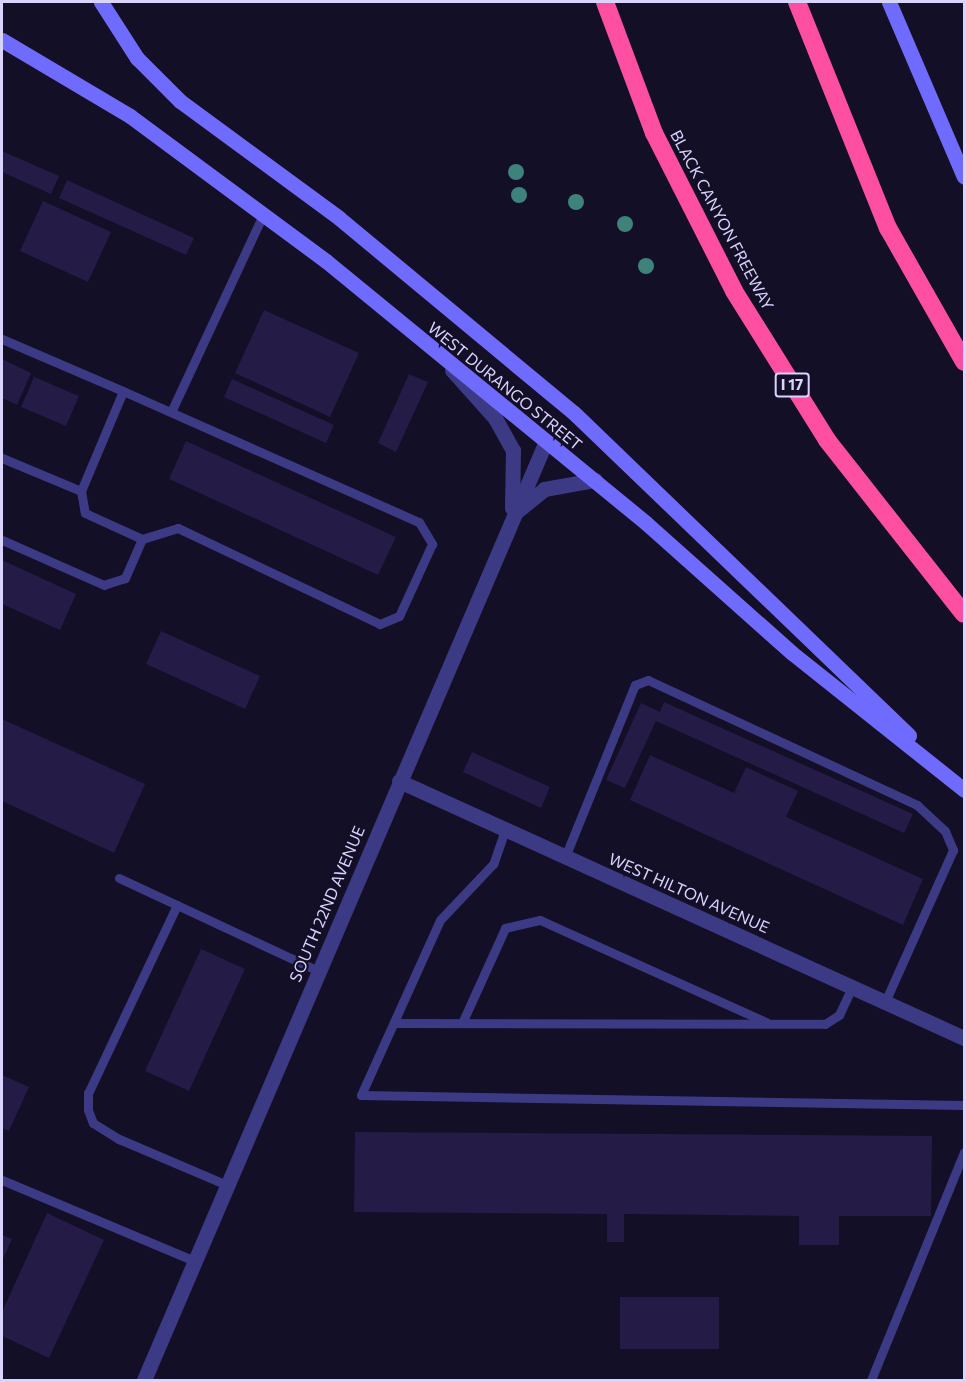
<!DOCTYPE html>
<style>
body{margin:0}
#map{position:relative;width:966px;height:1382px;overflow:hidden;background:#130f26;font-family:Commissioner,sans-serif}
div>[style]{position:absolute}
.building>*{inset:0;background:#241b47}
.service>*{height:9px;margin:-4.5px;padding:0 4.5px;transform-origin:4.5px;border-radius:4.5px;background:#3d3a85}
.minor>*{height:15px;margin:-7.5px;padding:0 7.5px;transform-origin:7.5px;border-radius:7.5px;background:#3d3a85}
.tertiary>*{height:15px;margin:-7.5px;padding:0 7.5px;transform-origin:7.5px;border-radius:7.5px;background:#3d3a85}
.secondary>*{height:15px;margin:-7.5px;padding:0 7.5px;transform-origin:7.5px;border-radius:7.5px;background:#6f6bff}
.motorway>*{height:18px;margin:-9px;padding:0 9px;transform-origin:9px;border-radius:9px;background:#ff4fa3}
.trees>*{width:16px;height:16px;margin:-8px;border-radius:50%;background:#3d827b}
span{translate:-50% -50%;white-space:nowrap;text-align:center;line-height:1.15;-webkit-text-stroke:4.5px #130f26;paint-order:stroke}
.shield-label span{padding:2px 4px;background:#130f26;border:2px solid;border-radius:4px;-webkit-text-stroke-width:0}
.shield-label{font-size:15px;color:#d9d4ff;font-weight:700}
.street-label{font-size:16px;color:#d9d4ff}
.frame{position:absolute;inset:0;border:3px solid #d9d4ff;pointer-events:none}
</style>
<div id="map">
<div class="building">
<div style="clip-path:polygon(2px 151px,59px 176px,51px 194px,2px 172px)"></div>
<div style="clip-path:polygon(67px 180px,194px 238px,186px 255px,59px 198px)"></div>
<div style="clip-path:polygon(43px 201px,111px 232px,88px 282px,20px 251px)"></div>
<div style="clip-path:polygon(264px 310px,359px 353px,330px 417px,235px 373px)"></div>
<div style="clip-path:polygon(2px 359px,31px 373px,17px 405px,2px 398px)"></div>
<div style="clip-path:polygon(409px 374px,428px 382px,396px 452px,378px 443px)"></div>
<div style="clip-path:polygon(34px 377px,79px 396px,66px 426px,21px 407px)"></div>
<div style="clip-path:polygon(232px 379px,334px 425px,326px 443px,224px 397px)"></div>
<div style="clip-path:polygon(186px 441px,396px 537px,378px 575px,169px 479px)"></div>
<div style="clip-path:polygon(2px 560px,76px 594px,60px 630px,2px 604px)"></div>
<div style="clip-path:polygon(161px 631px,260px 676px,245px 709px,146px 664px)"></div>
<div style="clip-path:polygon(664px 702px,913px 814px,904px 833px,656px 721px,625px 788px,606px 780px,641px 703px,660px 712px)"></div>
<div style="clip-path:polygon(2px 719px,145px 784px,114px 853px,2px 801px)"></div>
<div style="clip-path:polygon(472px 752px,550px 787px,541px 808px,463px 772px)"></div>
<div style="clip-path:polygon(650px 755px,734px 793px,746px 767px,798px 791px,786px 817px,923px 879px,903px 925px,630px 800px)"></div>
<div style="clip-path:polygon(201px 949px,245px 969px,189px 1091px,145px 1071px)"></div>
<div style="clip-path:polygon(2px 1075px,29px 1087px,9px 1131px,2px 1128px)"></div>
<div style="clip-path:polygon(355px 1132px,932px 1136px,931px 1216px,839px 1216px,839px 1245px,799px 1245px,799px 1216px,624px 1214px,624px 1242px,607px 1242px,607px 1214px,354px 1212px)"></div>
<div style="clip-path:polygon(47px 1213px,104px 1240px,49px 1358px,2px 1336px,2px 1312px)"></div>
<div style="clip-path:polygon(2px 1235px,12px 1239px,2px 1261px)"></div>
<div style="clip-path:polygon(620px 1297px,719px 1297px,719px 1349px,620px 1349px)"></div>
</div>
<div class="service">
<div style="left:2px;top:339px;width:132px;rotate:23.3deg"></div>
<div style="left:171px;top:412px;width:217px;rotate:-65deg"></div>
<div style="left:2px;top:458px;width:86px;rotate:22.7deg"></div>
<div style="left:81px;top:491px;width:108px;rotate:-67.2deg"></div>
<div style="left:123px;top:391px;width:324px;rotate:23.9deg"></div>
<div style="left:419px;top:522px;width:26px;rotate:59deg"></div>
<div style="left:432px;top:544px;width:79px;rotate:114.6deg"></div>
<div style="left:399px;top:616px;width:21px;rotate:157deg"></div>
<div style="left:380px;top:624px;width:224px;rotate:-154.6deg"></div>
<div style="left:178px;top:528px;width:38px;rotate:163deg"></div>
<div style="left:142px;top:539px;width:43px;rotate:113.6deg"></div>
<div style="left:125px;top:578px;width:22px;rotate:162deg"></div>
<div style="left:104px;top:585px;width:111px;rotate:-156.2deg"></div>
<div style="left:81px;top:491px;width:22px;rotate:80deg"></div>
<div style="left:85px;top:513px;width:63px;rotate:24.5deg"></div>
<div style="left:505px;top:830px;width:36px;rotate:109deg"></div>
<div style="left:493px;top:864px;width:77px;rotate:133.4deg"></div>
<div style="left:440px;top:920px;width:192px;rotate:114.3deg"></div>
<div style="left:361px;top:1095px;width:603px;rotate:0.95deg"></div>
<div style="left:565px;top:857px;width:186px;rotate:-67.9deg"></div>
<div style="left:635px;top:685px;width:14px;rotate:-21deg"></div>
<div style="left:648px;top:680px;width:297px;rotate:24.9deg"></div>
<div style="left:917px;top:805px;width:38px;rotate:43deg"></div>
<div style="left:945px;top:831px;width:21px;rotate:67deg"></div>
<div style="left:953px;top:850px;width:167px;rotate:114.1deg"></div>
<div style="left:119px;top:878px;width:220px;rotate:25deg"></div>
<div style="left:177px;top:905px;width:208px;rotate:115.3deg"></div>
<div style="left:88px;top:1093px;width:17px;rotate:90deg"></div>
<div style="left:88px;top:1110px;width:14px;rotate:69deg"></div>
<div style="left:93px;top:1123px;width:31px;rotate:32deg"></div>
<div style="left:119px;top:1139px;width:117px;rotate:23.1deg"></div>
<div style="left:394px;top:1023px;width:431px;rotate:0.1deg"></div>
<div style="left:825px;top:1024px;width:17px;rotate:-33deg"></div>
<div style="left:839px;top:1015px;width:31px;rotate:-65deg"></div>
<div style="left:462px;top:1023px;width:104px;rotate:-65.6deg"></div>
<div style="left:505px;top:928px;width:36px;rotate:-13deg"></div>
<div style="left:540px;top:920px;width:248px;rotate:24.3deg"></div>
<div style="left:2px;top:1180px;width:209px;rotate:22.8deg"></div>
<div style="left:871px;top:1380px;width:246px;rotate:-67.8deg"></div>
</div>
<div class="minor">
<div style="left:399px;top:781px;width:621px;rotate:24.46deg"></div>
</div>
<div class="tertiary">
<div style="left:452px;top:370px;width:64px;rotate:48.1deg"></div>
<div style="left:495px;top:418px;width:37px;rotate:61deg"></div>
<div style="left:513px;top:450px;width:58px;rotate:91deg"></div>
<div style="left:516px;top:512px;width:36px;rotate:-39deg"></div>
<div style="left:544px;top:489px;width:52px;rotate:-10deg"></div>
<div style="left:144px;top:1380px;width:1021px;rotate:-66.82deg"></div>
</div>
<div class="secondary">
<div style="left:101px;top:2px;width:67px;rotate:57.3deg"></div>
<div style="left:137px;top:58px;width:61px;rotate:45deg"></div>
<div style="left:180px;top:101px;width:197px;rotate:36.3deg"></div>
<div style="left:339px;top:218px;width:305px;rotate:39.7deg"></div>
<div style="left:574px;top:413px;width:465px;rotate:43.9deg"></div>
<div style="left:889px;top:2px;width:190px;rotate:66.8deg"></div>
<div style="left:2px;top:40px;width:149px;rotate:30.7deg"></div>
<div style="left:130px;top:116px;width:244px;rotate:36.5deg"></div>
<div style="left:326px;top:261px;width:414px;rotate:39.3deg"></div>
<div style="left:646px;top:523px;width:195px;rotate:41.7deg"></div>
<div style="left:792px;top:653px;width:220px;rotate:38.5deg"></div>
</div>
<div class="motorway">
<div style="left:605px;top:2px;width:140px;rotate:69.5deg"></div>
<div style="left:654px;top:133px;width:177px;rotate:63.1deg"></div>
<div style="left:734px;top:291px;width:176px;rotate:58deg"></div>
<div style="left:827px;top:440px;width:221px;rotate:51.8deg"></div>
<div style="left:797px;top:2px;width:244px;rotate:68.1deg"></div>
<div style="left:888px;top:228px;width:154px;rotate:60.4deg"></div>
</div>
<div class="trees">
<div style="left:516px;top:172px"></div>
<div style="left:519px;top:195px"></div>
<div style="left:576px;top:202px"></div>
<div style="left:625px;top:224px"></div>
<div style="left:646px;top:266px"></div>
</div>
<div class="shield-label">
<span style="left:792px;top:385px">I 17</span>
</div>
<div class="street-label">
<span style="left:722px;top:220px;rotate:62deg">BLACK CANYON FREEWAY</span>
<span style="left:505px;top:386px;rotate:39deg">WEST DURANGO STREET</span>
<span style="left:689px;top:893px;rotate:24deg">WEST HILTON AVENUE</span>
<span style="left:327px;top:904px;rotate:-67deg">SOUTH 22ND AVENUE</span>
</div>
<div class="frame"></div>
</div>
